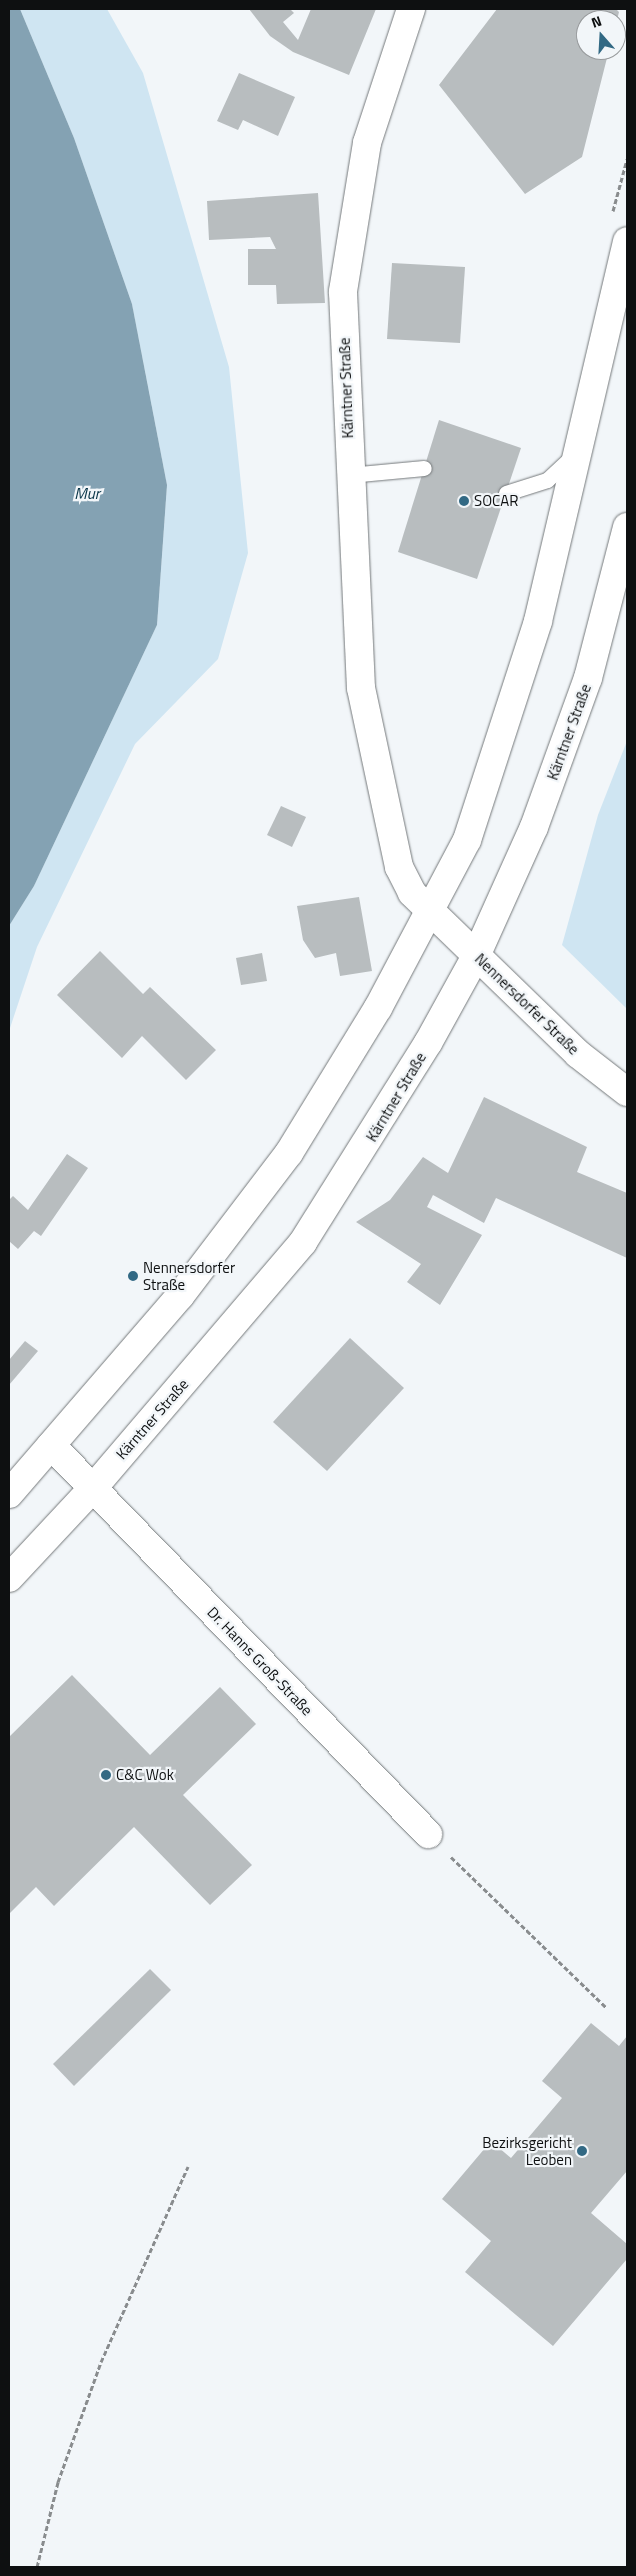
<!DOCTYPE html>
<meta charset="utf-8">
<style>
body{margin:0}
#map{position:relative;width:636px;height:2576px;overflow:hidden;background:#f2f6f9;font-family:"Titillium Web",sans-serif}
div>[style]{position:absolute}
.green>*{inset:0;background:#cfe5f2}
.water>*{inset:0;background:#84a2b3}
.building>*{inset:0;background:#b8bdbf}
.path>*{height:3px;margin-top:-1.5px;transform-origin:0;background:repeating-linear-gradient(90deg,#898c8e 0 5px,transparent 0 7.5px)}
.roads{filter:drop-shadow(0 0 1px #74787a) drop-shadow(0 0 1px #74787a)}
.lane>*{height:15px;margin:-7.5px;padding:0 7.5px;transform-origin:7.5px;border-radius:7.5px;background:#fff}
.street>*{height:28px;margin:-14px;padding:0 14px;transform-origin:14px;border-radius:14px;background:#fff}
.primary>*{height:28px;margin:-14px;padding:0 14px;transform-origin:14px;border-radius:14px;background:#fff}
.dots>*{width:14px;height:14px;translate:-50% -50%;box-sizing:border-box;border:2px solid #f2f6f9;border-radius:50%}
span{translate:-50% -50%;white-space:nowrap;text-align:center;line-height:1.15;-webkit-text-stroke:4.5px #f2f6f9;paint-order:stroke}
.street-label{font-size:15px;color:#0e1011}
.poi-label{font-size:15px;color:#0e1011}
.left{translate:0 -50%;text-align:left}
.right{translate:-100% -50%;text-align:right}
.water-label{font-size:16px;color:#083548;font-style:italic}
.frame{position:absolute;inset:0;border:10px solid #0e1011;pointer-events:none}
.north{position:absolute;left:576px;top:10px;width:50px;height:50px;box-sizing:border-box;background:#f2f6f9;border:1px solid #979a9c;border-radius:50%;rotate:341deg;font-size:14px;font-weight:700;line-height:20px;text-align:center;color:#0e1011}
.north::after{content:'';display:block;margin:auto;width:18px;height:22px;background:#326984;clip-path:polygon(50% 0,100% 100%,50% 72%,0 100%)}
</style>
<div id="map">
<div class="green">
<div style="clip-path:polygon(20px 9px,107px 9px,143px 73px,229px 367px,248px 553px,218px 659px,135px 744px,37px 947px,9px 1031px,9px 926px,34px 886px,157px 625px,167px 485px,132px 304px,74px 138px)"></div>
<div style="clip-path:polygon(627px 741px,627px 1009px,562px 945px,598px 815px)"></div>
</div>
<div class="water">
<div style="clip-path:polygon(9px 9px,20px 9px,74px 138px,132px 304px,167px 485px,157px 625px,34px 886px,9px 926px)"></div>
</div>
<div class="building">
<div style="clip-path:polygon(249px 9px,290px 9px,294px 13px,283px 22px,298px 40px,311px 9px,376px 9px,349px 75px,293px 52px,270px 36px)"></div>
<div style="clip-path:polygon(497px 9px,616px 9px,619px 12px,617px 20px,586px 20px,586px 50px,609px 50px,582px 157px,525px 194px,439px 85px)"></div>
<div style="clip-path:polygon(239px 73px,295px 97px,278px 136px,243px 120px,238px 130px,217px 121px)"></div>
<div style="clip-path:polygon(318px 193px,325px 303px,277px 304px,276px 285px,248px 285px,248px 249px,276px 249px,270px 237px,209px 240px,207px 201px)"></div>
<div style="clip-path:polygon(392px 263px,465px 267px,460px 343px,387px 339px)"></div>
<div style="clip-path:polygon(439px 420px,521px 448px,477px 579px,398px 552px)"></div>
<div style="clip-path:polygon(281px 806px,306px 817px,292px 847px,267px 835px)"></div>
<div style="clip-path:polygon(359px 897px,372px 971px,340px 976px,336px 953px,315px 958px,303px 940px,297px 906px)"></div>
<div style="clip-path:polygon(100px 951px,143px 994px,150px 987px,216px 1050px,186px 1080px,142px 1036px,122px 1058px,57px 995px)"></div>
<div style="clip-path:polygon(262px 953px,267px 981px,241px 985px,236px 958px)"></div>
<div style="clip-path:polygon(484px 1097px,587px 1147px,577px 1172px,627px 1193px,627px 1258px,496px 1198px,484px 1223px,433px 1195px,427px 1207px,482px 1235px,440px 1305px,407px 1282px,421px 1264px,356px 1222px,390px 1200px,423px 1157px,448px 1173px)"></div>
<div style="clip-path:polygon(67px 1154px,88px 1168px,41px 1236px,34px 1231px,18px 1249px,9px 1241px,9px 1200px,13px 1196px,28px 1210px)"></div>
<div style="clip-path:polygon(350px 1338px,404px 1388px,327px 1471px,273px 1422px)"></div>
<div style="clip-path:polygon(25px 1341px,38px 1351px,9px 1385px,9px 1360px)"></div>
<div style="clip-path:polygon(72px 1675px,150px 1755px,220px 1687px,256px 1724px,183px 1795px,252px 1865px,210px 1905px,134px 1827px,54px 1906px,36px 1887px,9px 1914px,9px 1737px)"></div>
<div style="clip-path:polygon(150px 1969px,171px 1990px,74px 2086px,53px 2064px)"></div>
<div style="clip-path:polygon(591px 2023px,619px 2046px,627px 2036px,627px 2171px,591px 2213px,627px 2244px,627px 2259px,553px 2346px,465px 2272px,491px 2241px,442px 2199px,491px 2141px,511px 2158px,562px 2098px,542px 2081px)"></div>
</div>
<div class="path">
<div style="left:613px;top:211px;width:54px;rotate:-74.9deg"></div>
<div style="left:451px;top:1857px;width:216px;rotate:44.1deg"></div>
<div style="left:37px;top:2567px;width:88px;rotate:-76.1deg"></div>
<div style="left:58px;top:2482px;width:127px;rotate:-70.3deg"></div>
<div style="left:101px;top:2362px;width:214px;rotate:-66deg"></div>
</div>
<div class="roads">
<div class="lane">
<div style="left:349px;top:475px;width:75px;rotate:-5.3deg"></div>
<div style="left:506px;top:493px;width:43px;rotate:-17.6deg"></div>
<div style="left:547px;top:480px;width:37px;rotate:-43deg"></div>
</div>
<div class="street">
<div style="left:411px;top:9px;width:141px;rotate:108.2deg"></div>
<div style="left:367px;top:143px;width:151px;rotate:99.2deg"></div>
<div style="left:343px;top:292px;width:396px;rotate:87.4deg"></div>
<div style="left:361px;top:688px;width:183px;rotate:78deg"></div>
<div style="left:399px;top:867px;width:29px;rotate:63deg"></div>
<div style="left:412px;top:893px;width:231px;rotate:44.1deg"></div>
<div style="left:578px;top:1054px;width:62px;rotate:37.8deg"></div>
<div style="left:51px;top:1445px;width:542px;rotate:45.9deg"></div>
</div>
<div class="primary">
<div style="left:9px;top:1494px;width:262px;rotate:-49.2deg"></div>
<div style="left:180px;top:1296px;width:180px;rotate:-52.7deg"></div>
<div style="left:289px;top:1153px;width:170px;rotate:-58.5deg"></div>
<div style="left:378px;top:1008px;width:190px;rotate:-62.1deg"></div>
<div style="left:467px;top:840px;width:230px;rotate:-72deg"></div>
<div style="left:538px;top:621px;width:390px;rotate:-76.8deg"></div>
<div style="left:9px;top:1578px;width:125px;rotate:-47deg"></div>
<div style="left:94px;top:1487px;width:322px;rotate:-49.5deg"></div>
<div style="left:303px;top:1242px;width:235px;rotate:-57.9deg"></div>
<div style="left:428px;top:1043px;width:99px;rotate:-61.1deg"></div>
<div style="left:476px;top:956px;width:141px;rotate:-65.8deg"></div>
<div style="left:534px;top:827px;width:158px;rotate:-70.1deg"></div>
<div style="left:588px;top:678px;width:156px;rotate:-75.5deg"></div>
</div>
</div>
<div class="dots">
<div style="left:464px;top:501px;background:#326984"></div>
<div style="left:133px;top:1276px;background:#326984"></div>
<div style="left:106px;top:1775px;background:#326984"></div>
<div style="left:582px;top:2151px;background:#326984"></div>
</div>
<div class="street-label">
<span style="left:346px;top:388px;rotate:-92deg">Kärntner Straße</span>
<span style="left:569px;top:732px;rotate:-70deg">Kärntner Straße</span>
<span style="left:527px;top:1004px;rotate:44deg">Nennersdorfer Straße</span>
<span style="left:396px;top:1097px;rotate:-59deg">Kärntner Straße</span>
<span style="left:152px;top:1419px;rotate:-49deg">Kärntner Straße</span>
<span style="left:260px;top:1661px;rotate:46deg">Dr. Hanns Groß-Straße</span>
</div>
<div class="poi-label">
<span class="left" style="left:474px;top:501px">SOCAR</span>
<span class="left" style="left:143px;top:1276px">Nennersdorfer<br>Straße</span>
<span class="left" style="left:116px;top:1775px">C&amp;C Wok</span>
<span class="right" style="left:572px;top:2151px">Bezirksgericht<br>Leoben</span>
</div>
<div class="water-label">
<span style="left:87px;top:493px">Mur</span>
</div>
<div class="frame"></div>
<div class="north">N</div>
</div>
